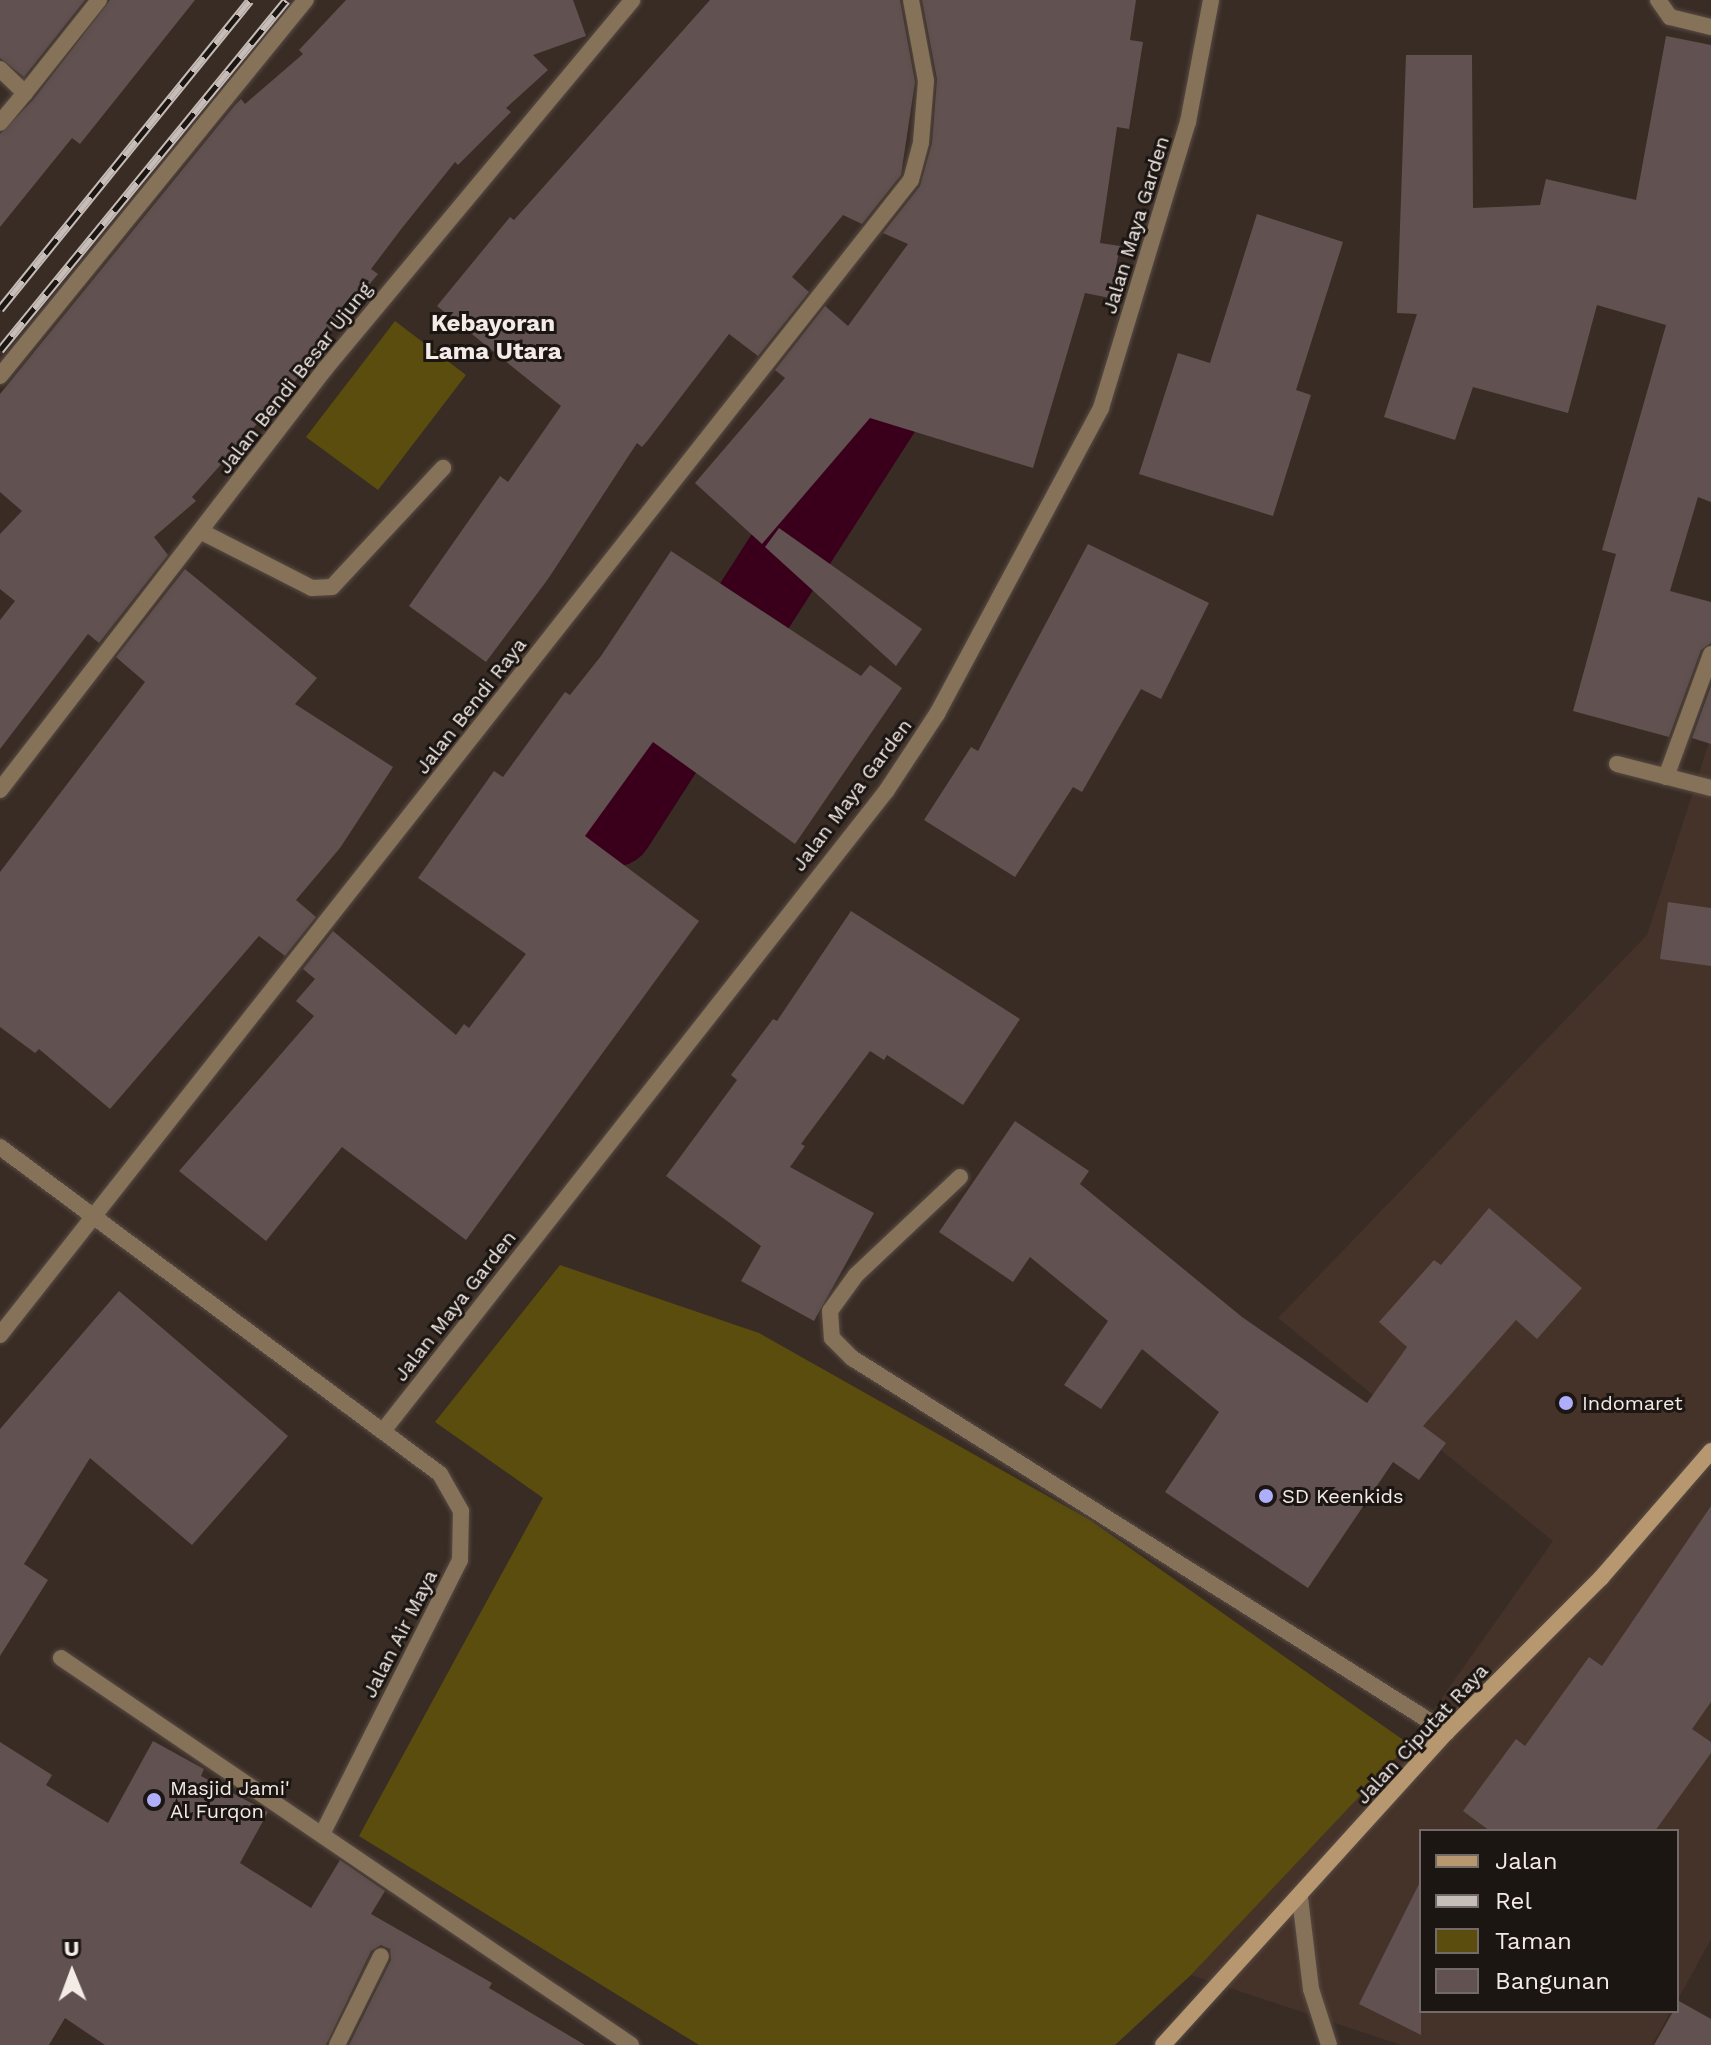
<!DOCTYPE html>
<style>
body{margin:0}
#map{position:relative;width:1711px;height:2045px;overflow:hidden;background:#392c25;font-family:"Work Sans",sans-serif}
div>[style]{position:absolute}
.built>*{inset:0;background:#453228}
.green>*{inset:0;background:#5a4d0e}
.river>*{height:82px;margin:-41px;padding:0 41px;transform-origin:41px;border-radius:41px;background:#3a001b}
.building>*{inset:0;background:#615150}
.roads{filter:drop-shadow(0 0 2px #574b44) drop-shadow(0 0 2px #574b44)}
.lane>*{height:16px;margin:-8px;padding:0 8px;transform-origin:8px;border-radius:8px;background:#857259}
.street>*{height:16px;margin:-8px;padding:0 8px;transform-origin:8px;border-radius:8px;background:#857259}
.secondary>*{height:16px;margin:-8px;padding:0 8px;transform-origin:8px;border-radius:8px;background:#b69770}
.rail>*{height:9px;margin-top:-4.5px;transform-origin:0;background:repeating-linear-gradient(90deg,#1c1613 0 18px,#c7bdb8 0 36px);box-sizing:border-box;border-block:2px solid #c7bdb8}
.dots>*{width:22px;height:22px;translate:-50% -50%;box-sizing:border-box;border:4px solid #1c1613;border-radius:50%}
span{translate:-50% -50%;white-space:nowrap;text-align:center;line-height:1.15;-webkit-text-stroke:6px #1c1613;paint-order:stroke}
.street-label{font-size:20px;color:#f4ebe7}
.poi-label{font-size:20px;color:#f4ebe7}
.left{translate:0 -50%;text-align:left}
.quarter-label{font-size:24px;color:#f4ebe7;font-weight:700}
.legend{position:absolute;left:1419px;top:1829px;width:260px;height:184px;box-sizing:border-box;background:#1c1613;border:2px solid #726b68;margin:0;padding:10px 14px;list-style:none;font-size:24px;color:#f4ebe7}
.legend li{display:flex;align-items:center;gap:16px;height:40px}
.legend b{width:40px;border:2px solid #726b68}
.north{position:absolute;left:32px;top:1933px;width:80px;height:80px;-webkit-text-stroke:6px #1c1613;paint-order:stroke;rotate:359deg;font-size:22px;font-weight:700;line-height:32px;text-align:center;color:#f4ebe7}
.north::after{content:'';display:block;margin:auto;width:28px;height:36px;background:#f4ebe7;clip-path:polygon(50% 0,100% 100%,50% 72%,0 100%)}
</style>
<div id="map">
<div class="built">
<div style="clip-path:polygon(1711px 736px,1711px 1939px,1677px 2001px,1677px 1831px,1421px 1831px,1421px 2011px,1671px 2011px,1652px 2045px,1401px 2045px,1191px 1975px,1409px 1744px,1553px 1541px,1278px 1318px,1647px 935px)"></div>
</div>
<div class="green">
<div style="clip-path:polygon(395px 321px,466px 375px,378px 490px,306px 437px)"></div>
<div style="clip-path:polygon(560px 1265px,759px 1333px,1090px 1520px,1409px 1744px,1191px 1975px,1115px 2045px,699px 2045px,359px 1836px,543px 1498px,435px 1422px)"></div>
</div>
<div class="river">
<div style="left:613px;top:826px;width:502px;rotate:-57.29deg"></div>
<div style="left:884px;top:404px;width:93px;rotate:-64deg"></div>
</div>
<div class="building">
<div style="clip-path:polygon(0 0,85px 0,24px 77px,0 58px)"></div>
<div style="clip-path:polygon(110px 0,195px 0,80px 144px,72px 138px,0 227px,0 134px,33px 100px)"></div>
<div style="clip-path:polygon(346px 0,573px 0,586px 36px,533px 55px,548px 70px,506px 108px,511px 112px,458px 165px,455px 162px,402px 228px,371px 269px,378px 274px,315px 350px,319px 354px,192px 497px,196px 501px,154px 537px,168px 555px,99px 643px,88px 634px,0 749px,0 620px,15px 601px,0 589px,0 534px,22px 511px,0 492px,0 394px,235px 105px,241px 99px,245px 104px,303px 54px,299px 50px)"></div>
<div style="clip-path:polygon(710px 0,900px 0,915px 82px,901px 175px,862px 224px,843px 215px,792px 277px,809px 292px,758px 356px,729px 334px,648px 440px,642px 447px,637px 443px,548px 579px,486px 662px,409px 606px,500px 476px,508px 482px,561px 406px,437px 306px,510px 217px,514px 220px)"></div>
<div style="clip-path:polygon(922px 0,1136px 0,1130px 40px,1143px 42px,1129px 129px,1117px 127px,1100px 243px,1120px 246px,1110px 298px,1085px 293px,1033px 468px,870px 418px,762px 544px,695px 483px,785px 378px,775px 370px,825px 306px,848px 326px,908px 244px,883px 233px,920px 186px,932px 143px,937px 79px)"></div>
<div style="clip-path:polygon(1666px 36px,1711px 45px,1711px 502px,1698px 497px,1670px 591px,1711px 602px,1711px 643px,1701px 650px,1669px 737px,1573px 711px,1616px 554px,1602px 550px,1666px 325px,1597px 305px,1568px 413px,1473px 387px,1455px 440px,1384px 417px,1417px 314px,1397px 313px,1406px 55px,1472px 55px,1473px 208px,1540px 205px,1546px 179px,1636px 200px)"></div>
<div style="clip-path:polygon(1257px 214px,1343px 242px,1296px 390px,1311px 395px,1273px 516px,1139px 474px,1178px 353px,1210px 363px)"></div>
<div style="clip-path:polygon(779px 528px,922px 629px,896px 666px,765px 547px)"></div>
<div style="clip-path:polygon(1088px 544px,1209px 603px,1161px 699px,1141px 689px,1082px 792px,1073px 787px,1015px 877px,924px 820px,971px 747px,978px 751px)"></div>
<div style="clip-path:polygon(671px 551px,861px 676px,870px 665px,902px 688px,795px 844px,653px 742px,585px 836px,699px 921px,466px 1240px,342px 1147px,266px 1241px,179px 1171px,314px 1016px,296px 1001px,315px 979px,303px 969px,333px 931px,456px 1035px,464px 1024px,469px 1028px,526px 954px,418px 878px,494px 771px,503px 777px,565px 692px,570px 695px,601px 656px)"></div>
<div style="clip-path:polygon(185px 569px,317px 678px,295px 704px,393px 767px,340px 848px,296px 900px,316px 917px,285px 956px,259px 936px,110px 1109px,39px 1049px,35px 1053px,0 1027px,0 872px,145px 682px,116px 657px)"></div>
<div style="clip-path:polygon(1711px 686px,1711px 744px,1692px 738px)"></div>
<div style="clip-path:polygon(1668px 902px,1711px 908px,1711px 966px,1660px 959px)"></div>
<div style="clip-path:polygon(851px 911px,1020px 1019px,963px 1105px,887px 1055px,884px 1060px,870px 1051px,801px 1144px,805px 1146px,790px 1167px,874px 1213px,814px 1321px,741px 1281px,761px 1246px,666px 1176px,737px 1080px,731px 1075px,773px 1019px,777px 1021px)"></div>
<div style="clip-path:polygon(1015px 1121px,1089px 1171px,1080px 1184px,1242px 1317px,1367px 1403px,1407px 1347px,1379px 1322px,1434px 1260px,1441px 1265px,1489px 1208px,1582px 1288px,1537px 1339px,1516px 1320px,1423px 1426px,1446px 1443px,1419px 1480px,1393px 1462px,1308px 1588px,1165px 1492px,1219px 1412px,1142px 1349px,1101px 1409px,1064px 1385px,1108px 1321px,1030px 1257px,1013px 1282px,939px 1232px)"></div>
<div style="clip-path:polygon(119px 1291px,288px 1436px,192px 1545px,90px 1458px,24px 1564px,48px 1580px,0 1656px,0 1429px)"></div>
<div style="clip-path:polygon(1711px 1506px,1711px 1702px,1692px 1729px,1711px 1742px,1711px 1753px,1655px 1831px,1490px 1831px,1463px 1811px,1516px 1739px,1525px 1746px,1589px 1657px,1602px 1666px)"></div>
<div style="clip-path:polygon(153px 1741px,204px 1769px,201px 1776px,268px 1812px,240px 1863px,311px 1908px,340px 1860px,385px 1891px,371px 1914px,492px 1983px,489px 1988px,585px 2045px,349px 2045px,391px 1960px,390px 1949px,381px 1945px,371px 1951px,326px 2045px,105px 2045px,65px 2018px,49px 2045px,0 2045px,0 1742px,52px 1775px,46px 1785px,108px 1823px)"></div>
<div style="clip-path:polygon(1421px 1880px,1421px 2035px,1359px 2004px)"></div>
<div style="clip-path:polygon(1679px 2001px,1711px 2019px,1711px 2045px,1654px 2045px)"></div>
</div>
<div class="roads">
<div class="lane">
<div style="left:202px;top:532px;width:123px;rotate:27deg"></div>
<div style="left:312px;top:588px;width:20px;rotate:-3deg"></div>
<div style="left:332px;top:587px;width:163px;rotate:-47deg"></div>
<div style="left:1300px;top:1898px;width:92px;rotate:83.1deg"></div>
<div style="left:1311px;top:1989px;width:59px;rotate:72.2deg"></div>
</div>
<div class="street">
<div style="left:1658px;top:0;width:21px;rotate:55deg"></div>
<div style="left:1670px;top:17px;width:42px;rotate:13.7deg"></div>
<div style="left:0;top:69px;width:35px;rotate:44deg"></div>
<div style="left:25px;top:93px;width:39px;rotate:130deg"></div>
<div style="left:25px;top:93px;width:119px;rotate:-51.5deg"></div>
<div style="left:0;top:376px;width:485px;rotate:-50.9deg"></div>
<div style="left:1617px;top:764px;width:97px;rotate:14.3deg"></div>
<div style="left:1666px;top:777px;width:131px;rotate:-69.9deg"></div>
<div style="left:0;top:790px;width:532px;rotate:-52.33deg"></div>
<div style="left:325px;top:369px;width:480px;rotate:-50.2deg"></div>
<div style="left:0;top:1147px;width:548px;rotate:36.62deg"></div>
<div style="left:440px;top:1474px;width:43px;rotate:60.4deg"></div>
<div style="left:461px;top:1511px;width:49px;rotate:91.2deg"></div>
<div style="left:460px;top:1560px;width:307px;rotate:116.7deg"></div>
<div style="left:960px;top:1177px;width:143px;rotate:136.7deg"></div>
<div style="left:856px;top:1275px;width:44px;rotate:125.8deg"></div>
<div style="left:830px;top:1311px;width:27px;rotate:86deg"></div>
<div style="left:832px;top:1338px;width:28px;rotate:45deg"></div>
<div style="left:852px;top:1358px;width:703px;rotate:32.15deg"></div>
<div style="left:0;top:1335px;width:1471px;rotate:-51.74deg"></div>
<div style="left:911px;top:180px;width:39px;rotate:-75deg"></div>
<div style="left:921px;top:142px;width:61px;rotate:-85.3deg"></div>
<div style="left:926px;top:81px;width:82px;rotate:-100.5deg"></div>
<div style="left:383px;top:1431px;width:815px;rotate:-51.82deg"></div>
<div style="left:887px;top:790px;width:91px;rotate:-56.7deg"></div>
<div style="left:937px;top:714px;width:347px;rotate:-61.8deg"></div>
<div style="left:1101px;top:408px;width:299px;rotate:-73.1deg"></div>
<div style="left:1188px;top:122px;width:124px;rotate:-79.3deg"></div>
<div style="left:61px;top:1658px;width:689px;rotate:34.17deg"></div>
<div style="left:337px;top:2045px;width:99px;rotate:-63.7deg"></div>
</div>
<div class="secondary">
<div style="left:1163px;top:2045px;width:423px;rotate:-47.8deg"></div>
<div style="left:1447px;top:1732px;width:218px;rotate:-45deg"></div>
<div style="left:1601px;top:1578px;width:168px;rotate:-49.1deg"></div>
</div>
</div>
<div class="rail">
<div style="left:0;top:309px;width:397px;rotate:-51deg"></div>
<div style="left:0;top:350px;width:452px;rotate:-50.7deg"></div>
</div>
<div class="dots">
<div style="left:1566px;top:1403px;background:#afaefa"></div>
<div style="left:1266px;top:1496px;background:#afaefa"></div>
<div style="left:154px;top:1800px;background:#afaefa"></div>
</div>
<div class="street-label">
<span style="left:1136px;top:225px;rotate:-73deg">Jalan Maya Garden</span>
<span style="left:295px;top:378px;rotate:-52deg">Jalan Bendi Besar Ujung</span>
<span style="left:471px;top:706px;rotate:-52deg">Jalan Bendi Raya</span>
<span style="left:852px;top:795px;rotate:-53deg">Jalan Maya Garden</span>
<span style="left:455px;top:1306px;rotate:-52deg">Jalan Maya Garden</span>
<span style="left:400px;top:1634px;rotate:-63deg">Jalan Air Maya</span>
<span style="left:1422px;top:1734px;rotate:-47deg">Jalan Ciputat Raya</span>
</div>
<div class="poi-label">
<span class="left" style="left:1582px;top:1403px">Indomaret</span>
<span class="left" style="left:1282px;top:1496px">SD Keenkids</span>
<span class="left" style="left:170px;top:1800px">Masjid Jami'<br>Al Furqon</span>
</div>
<div class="quarter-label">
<span style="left:493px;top:338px">Kebayoran<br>Lama Utara</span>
</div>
<ul class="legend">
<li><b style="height:10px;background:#b69770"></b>Jalan</li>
<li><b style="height:10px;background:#c7bdb8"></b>Rel</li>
<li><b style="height:22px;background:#5a4d0e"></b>Taman</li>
<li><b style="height:22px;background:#615150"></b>Bangunan</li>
</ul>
<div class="north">U</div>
</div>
